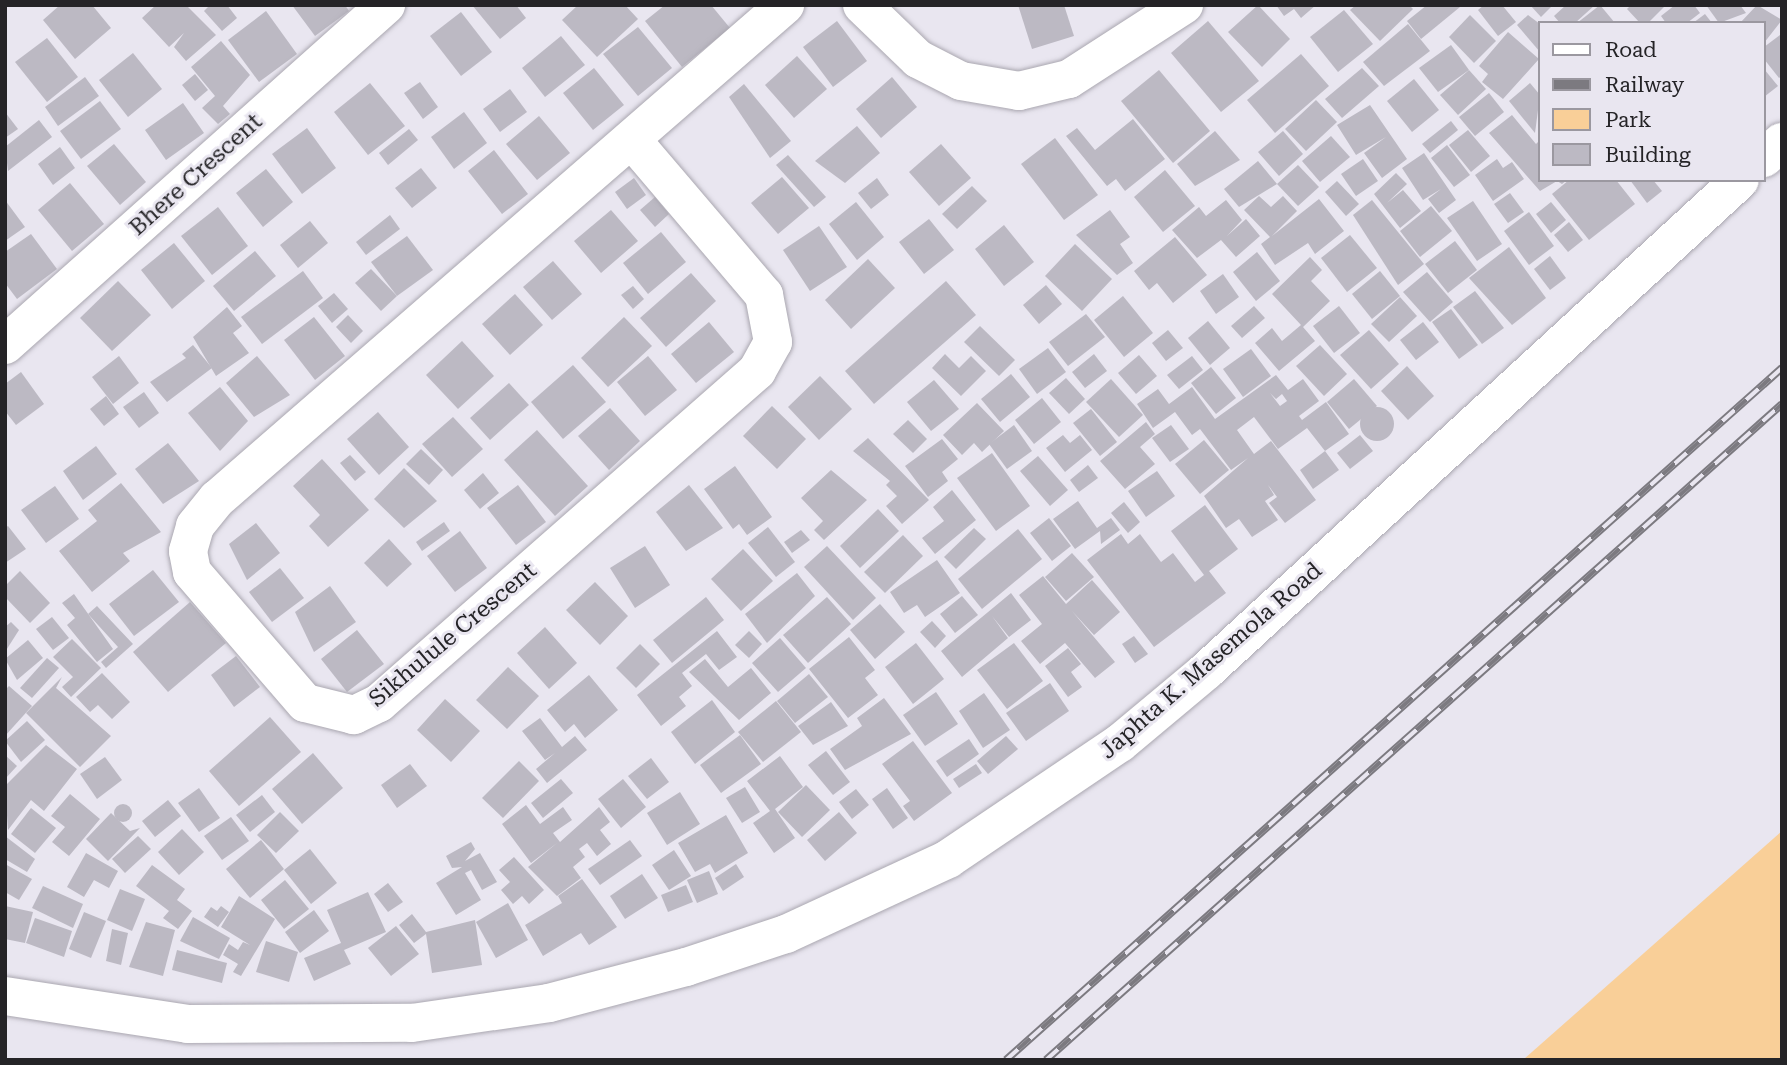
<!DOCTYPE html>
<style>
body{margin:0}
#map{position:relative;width:1787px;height:1065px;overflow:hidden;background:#e9e6f0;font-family:"Roboto Serif",serif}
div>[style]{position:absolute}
.green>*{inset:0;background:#f9cf98}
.building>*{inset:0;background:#bcb9c3}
.round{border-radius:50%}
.roads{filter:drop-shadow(0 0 2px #aaa7b0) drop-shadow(0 0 2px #aaa7b0)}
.minor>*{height:38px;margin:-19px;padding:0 19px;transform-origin:19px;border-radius:19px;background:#fff}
.secondary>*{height:38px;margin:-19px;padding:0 19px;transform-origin:19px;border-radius:19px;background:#fff}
.rail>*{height:8px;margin-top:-4px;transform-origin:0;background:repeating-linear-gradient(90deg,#e9e6f0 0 16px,#7c7a80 0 32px);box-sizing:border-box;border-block:2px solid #7c7a80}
span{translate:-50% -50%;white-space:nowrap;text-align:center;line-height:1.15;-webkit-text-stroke:6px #e9e6f0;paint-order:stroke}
.street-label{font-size:23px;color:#252427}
.frame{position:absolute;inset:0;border:7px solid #252427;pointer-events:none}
.legend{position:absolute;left:1538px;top:21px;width:228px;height:161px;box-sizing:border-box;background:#e9e6f0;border:2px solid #9b98a0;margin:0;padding:9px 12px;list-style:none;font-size:21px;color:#252427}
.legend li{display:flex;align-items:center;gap:14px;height:35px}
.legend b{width:35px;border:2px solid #9b98a0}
</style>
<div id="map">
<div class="green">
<div style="clip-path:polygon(1782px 831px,1782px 1060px,1523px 1060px)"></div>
</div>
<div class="building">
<div style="clip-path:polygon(60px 5px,92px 5px,111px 28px,75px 59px,43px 20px)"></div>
<div style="clip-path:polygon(156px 5px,186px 5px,216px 35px,186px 61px,174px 47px,184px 33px,169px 47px,142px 18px)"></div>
<div style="clip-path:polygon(210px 5px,227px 5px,237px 18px,222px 31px,204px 11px)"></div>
<div style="clip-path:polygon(292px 5px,345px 5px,349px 11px,315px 36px)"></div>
<div style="clip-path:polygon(472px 5px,516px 5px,526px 18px,500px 39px)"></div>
<div style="clip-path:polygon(578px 5px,625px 5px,638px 19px,597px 57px,562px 20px)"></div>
<div style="clip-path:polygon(665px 5px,711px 5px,730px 28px,682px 67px,645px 21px)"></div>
<div style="clip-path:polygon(1018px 5px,1064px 5px,1074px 36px,1032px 49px)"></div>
<div style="clip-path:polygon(1258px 5px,1290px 39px,1262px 67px,1228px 32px)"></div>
<div style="clip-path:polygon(1276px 5px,1316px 5px,1301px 18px,1294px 9px,1284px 16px)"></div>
<div style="clip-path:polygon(1356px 5px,1409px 5px,1413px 9px,1380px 41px,1350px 10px)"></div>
<div style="clip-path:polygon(1427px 5px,1459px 5px,1460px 7px,1421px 39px,1407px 21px)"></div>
<div style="clip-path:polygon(1484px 5px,1502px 5px,1516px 22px,1498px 36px,1478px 10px)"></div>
<div style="clip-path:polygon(1530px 5px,1553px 5px,1541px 17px)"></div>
<div style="clip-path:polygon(1566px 5px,1595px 5px,1575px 23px,1560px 23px,1554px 16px)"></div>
<div style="clip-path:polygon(1600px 5px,1615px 23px,1577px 23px)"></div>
<div style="clip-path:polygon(1631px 5px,1666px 5px,1648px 23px,1640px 23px,1627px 9px)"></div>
<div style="clip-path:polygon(1675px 5px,1694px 5px,1700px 13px,1687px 23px,1666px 23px,1661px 16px)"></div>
<div style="clip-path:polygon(1706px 5px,1740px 5px,1746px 13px,1719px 23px)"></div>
<div style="clip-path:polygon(1757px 5px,1782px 20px,1764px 43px,1764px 23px,1740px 23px)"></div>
<div style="clip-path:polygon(1344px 10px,1373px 44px,1338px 72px,1310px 37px)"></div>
<div style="clip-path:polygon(266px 11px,297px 54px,259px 82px,228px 40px)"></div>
<div style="clip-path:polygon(461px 12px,492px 52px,461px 76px,430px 36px)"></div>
<div style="clip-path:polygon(1705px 14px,1712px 23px,1693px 23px)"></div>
<div style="clip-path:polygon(1470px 15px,1496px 41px,1474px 63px,1449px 37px)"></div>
<div style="clip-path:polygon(1528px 15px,1540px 24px,1540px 52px,1517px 25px)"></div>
<div style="clip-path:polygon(837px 21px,867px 61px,833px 87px,803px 47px)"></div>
<div style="clip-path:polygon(1208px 21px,1259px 81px,1221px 112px,1171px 53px)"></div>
<div style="clip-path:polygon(1408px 24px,1430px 51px,1384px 86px,1363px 62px)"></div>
<div style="clip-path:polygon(638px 27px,672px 68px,638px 96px,603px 54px)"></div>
<div style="clip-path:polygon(1508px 32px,1539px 59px,1503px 99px,1482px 82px,1488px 74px,1479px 66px)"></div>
<div style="clip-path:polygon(1780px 35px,1782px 76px,1779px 78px,1764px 59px,1764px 47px)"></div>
<div style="clip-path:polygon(561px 36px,585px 65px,545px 97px,522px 68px)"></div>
<div style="clip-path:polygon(47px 38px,78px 77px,47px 102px,15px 62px)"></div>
<div style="clip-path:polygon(221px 41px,250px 75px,223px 106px,230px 114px,218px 124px,202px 108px,215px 96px,191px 67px)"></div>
<div style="clip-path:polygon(1451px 45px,1469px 70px,1438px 92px,1419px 68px)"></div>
<div style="clip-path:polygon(133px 53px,162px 89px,128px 117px,99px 80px)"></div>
<div style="clip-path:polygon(1301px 54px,1329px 86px,1275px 133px,1247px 100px)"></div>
<div style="clip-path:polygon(797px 56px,827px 89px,794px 118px,765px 85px)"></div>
<div style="clip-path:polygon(594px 68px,624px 105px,593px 130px,563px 93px)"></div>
<div style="clip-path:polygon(1362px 68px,1379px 86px,1342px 118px,1325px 99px)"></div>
<div style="clip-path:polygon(1764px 69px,1778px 86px,1764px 97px)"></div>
<div style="clip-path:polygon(1159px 70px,1210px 131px,1173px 163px,1121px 101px)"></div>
<div style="clip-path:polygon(1469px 70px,1486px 89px,1458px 115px,1440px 95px)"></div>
<div style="clip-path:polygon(195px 74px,208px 90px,195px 101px,182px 85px)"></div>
<div style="clip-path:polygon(85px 77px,99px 96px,58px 126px,45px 107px)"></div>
<div style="clip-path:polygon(892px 77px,917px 107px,881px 138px,856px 109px)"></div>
<div style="clip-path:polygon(1414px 79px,1439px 110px,1412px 132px,1387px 101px)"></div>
<div style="clip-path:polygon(420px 82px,438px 107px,423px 119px,404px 93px)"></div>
<div style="clip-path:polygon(370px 83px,405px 126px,368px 155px,334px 112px)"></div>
<div style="clip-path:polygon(1530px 83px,1540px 95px,1535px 133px,1509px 101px)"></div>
<div style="clip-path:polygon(744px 84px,791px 141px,770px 158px,729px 97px)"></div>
<div style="clip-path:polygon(510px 89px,527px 112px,500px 132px,483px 109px)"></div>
<div style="clip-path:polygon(1489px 93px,1504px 112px,1475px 136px,1459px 117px)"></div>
<div style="clip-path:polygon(1316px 100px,1337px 122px,1306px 151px,1285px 129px)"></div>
<div style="clip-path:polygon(100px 101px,121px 129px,81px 159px,60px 131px)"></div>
<div style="clip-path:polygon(183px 103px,204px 133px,166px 160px,145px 130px)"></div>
<div style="clip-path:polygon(1370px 105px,1407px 159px,1382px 178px,1364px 153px,1386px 137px,1356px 155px,1337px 125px)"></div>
<div style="clip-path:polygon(5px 112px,18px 129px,5px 138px)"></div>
<div style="clip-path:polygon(464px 112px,487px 143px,454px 169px,431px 137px)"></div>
<div style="clip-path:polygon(1512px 115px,1536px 144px,1540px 140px,1540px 180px,1567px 180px,1562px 184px,1557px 181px,1540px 191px,1489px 133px)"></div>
<div style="clip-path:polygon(539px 116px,570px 153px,537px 180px,506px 144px)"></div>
<div style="clip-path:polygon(1133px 119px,1165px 159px,1125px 191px,1116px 179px,1107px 186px,1066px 136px,1077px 128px,1095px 150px)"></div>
<div style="clip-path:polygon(39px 120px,52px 137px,8px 171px,5px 147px)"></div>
<div style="clip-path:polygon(1451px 121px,1458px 130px,1430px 153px,1422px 144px)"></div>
<div style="clip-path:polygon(857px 126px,880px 153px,845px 183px,815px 161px)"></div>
<div style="clip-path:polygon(307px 128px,336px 168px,302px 194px,272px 154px)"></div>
<div style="clip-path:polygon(409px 129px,418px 140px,388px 165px,379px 153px)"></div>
<div style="clip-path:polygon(1468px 130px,1490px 156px,1471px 172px,1449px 145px)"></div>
<div style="clip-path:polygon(1215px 131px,1240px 160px,1195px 186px,1177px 164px)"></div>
<div style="clip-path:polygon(1283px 131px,1303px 154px,1279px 176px,1258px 152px)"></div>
<div style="clip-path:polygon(1331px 136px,1350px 157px,1320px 182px,1302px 161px)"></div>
<div style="clip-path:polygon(1055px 138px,1098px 195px,1064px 220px,1021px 164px)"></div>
<div style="clip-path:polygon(114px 144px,146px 182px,120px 205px,87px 166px)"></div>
<div style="clip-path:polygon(941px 144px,971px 178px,939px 206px,909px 172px)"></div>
<div style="clip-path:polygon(1447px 145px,1470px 175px,1454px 187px,1431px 158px)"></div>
<div style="clip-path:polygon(60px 147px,75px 168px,53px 185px,38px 164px)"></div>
<div style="clip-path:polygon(494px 150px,528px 194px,502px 214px,468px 171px)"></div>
<div style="clip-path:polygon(1424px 153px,1456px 200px,1439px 213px,1428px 199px,1441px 189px,1423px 200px,1402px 168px)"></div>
<div style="clip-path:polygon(788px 155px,826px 197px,814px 207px,776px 165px)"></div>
<div style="clip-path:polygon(1363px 159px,1378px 181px,1356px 196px,1341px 174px)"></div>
<div style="clip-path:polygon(1497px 159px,1503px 168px,1512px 162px,1524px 179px,1493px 201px,1475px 175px)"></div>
<div style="clip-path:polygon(1258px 161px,1277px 184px,1239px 207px,1224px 189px)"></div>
<div style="clip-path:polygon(1298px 165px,1319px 187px,1298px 206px,1277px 184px)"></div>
<div style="clip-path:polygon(421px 168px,437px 188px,412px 208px,395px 188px)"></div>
<div style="clip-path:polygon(266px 169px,293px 202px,263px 227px,236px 193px)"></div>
<div style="clip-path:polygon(1165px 170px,1195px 206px,1163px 232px,1134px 197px)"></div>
<div style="clip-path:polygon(1396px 173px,1407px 184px,1387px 203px,1403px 190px,1421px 211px,1400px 228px,1374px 194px)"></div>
<div style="clip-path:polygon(782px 177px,809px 208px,778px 234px,751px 203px)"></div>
<div style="clip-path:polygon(634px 178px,646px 195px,627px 209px,615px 192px)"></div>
<div style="clip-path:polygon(877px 178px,889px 195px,871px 209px,858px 193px)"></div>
<div style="clip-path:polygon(1569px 180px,1616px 180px,1635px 204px,1589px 240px,1552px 194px)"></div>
<div style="clip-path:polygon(1630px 180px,1653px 180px,1662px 191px,1647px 203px)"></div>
<div style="clip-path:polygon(1337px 181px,1359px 204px,1346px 216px,1325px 192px)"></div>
<div style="clip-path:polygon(70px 183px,104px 224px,72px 251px,38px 210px)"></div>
<div style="clip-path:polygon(972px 186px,987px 201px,957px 229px,942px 214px)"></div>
<div style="clip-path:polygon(1510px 193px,1524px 212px,1508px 223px,1494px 204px)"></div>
<div style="clip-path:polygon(1259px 196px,1271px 207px,1283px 196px,1297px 211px,1272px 236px,1319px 199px,1344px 231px,1315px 254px,1308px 243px,1275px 265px,1261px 244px,1270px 237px,1244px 210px)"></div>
<div style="clip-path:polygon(655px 197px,669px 214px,655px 227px,640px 210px)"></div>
<div style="clip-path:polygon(5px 200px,25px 227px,5px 241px)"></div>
<div style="clip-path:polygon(1226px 200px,1242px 220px,1227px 236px,1246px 219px,1260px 236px,1236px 257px,1221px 240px,1197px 258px,1172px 230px,1199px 207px,1206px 216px)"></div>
<div style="clip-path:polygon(1372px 200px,1424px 264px,1398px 285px,1353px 215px)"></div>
<div style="clip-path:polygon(1473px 201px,1502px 244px,1477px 261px,1447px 218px)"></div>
<div style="clip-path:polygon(856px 202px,884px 237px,857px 260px,829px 224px)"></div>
<div style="clip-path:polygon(1551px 202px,1566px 220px,1551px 233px,1536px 214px)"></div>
<div style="clip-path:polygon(1431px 206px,1452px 231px,1420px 257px,1400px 231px)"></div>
<div style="clip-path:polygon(218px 207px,248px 246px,212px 275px,181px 236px)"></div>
<div style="clip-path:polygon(611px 210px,638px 241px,601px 273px,574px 241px)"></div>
<div style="clip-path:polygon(1110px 210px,1130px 237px,1120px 244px,1133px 263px,1117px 275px,1076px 235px)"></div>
<div style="clip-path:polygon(1529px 212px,1554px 246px,1529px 265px,1504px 231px)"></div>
<div style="clip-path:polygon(390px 215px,400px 229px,366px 255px,356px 242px)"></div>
<div style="clip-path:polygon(929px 219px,954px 250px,924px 274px,899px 242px)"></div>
<div style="clip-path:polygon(310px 221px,328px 243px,298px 268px,280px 245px)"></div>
<div style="clip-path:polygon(1569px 222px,1583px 240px,1568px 252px,1554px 235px)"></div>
<div style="clip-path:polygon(1004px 225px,1034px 262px,1004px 286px,975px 249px)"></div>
<div style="clip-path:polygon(819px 226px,847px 267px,810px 291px,783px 250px)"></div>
<div style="clip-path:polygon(661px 232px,686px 262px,648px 294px,623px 263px)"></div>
<div style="clip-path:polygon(31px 234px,57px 269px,17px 299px,5px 283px,5px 252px)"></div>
<div style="clip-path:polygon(1350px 235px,1377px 268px,1347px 292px,1321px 258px)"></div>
<div style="clip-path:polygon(407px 236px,433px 270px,397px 296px,371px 262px)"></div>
<div style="clip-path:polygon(1175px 237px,1207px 275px,1173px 303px,1157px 283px,1149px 290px,1134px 271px)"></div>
<div style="clip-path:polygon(1455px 241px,1477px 270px,1448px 293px,1425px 264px)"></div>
<div style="clip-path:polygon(174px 243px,205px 281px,172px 309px,141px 270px)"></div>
<div style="clip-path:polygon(1075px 244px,1112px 279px,1082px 311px,1045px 276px)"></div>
<div style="clip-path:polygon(1509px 247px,1546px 298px,1512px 325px,1469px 278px)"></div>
<div style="clip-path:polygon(255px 251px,276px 276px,234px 311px,213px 286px)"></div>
<div style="clip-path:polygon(1257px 252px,1280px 281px,1256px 301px,1233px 272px)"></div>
<div style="clip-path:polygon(1550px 256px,1566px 278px,1550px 290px,1534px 269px)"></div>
<div style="clip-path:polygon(1310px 257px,1322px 270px,1311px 281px,1330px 301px,1303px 327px,1315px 341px,1279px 371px,1255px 343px,1272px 328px,1282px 341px,1301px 325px,1272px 294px)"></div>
<div style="clip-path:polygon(868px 259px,895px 288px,851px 329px,825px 300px)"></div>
<div style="clip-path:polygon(553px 261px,582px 294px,552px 320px,523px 287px)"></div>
<div style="clip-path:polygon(371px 269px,397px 296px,381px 311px,355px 283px)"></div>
<div style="clip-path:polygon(303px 271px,323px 298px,262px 344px,241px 317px)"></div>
<div style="clip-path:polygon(1380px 271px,1400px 296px,1372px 319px,1352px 294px)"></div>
<div style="clip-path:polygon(1427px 272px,1453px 302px,1430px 322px,1403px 292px)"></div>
<div style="clip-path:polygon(691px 273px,716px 301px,666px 347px,640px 318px)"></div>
<div style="clip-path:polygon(1223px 274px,1239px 297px,1216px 314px,1200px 291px)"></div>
<div style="clip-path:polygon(118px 281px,151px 315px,112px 351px,80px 318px)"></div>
<div style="clip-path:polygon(946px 281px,976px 315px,874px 404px,845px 371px)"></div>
<div style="clip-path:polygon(1046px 285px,1062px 304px,1039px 324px,1023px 305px)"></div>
<div style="clip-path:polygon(633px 286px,644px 299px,633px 309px,621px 295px)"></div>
<div style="clip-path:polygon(1475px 291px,1504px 328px,1482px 344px,1453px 307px)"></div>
<div style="clip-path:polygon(334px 293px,348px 309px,332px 323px,318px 306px)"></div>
<div style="clip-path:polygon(515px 294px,543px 325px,510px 355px,482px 324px)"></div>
<div style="clip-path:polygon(1123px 296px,1153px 333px,1124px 357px,1094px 320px)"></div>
<div style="clip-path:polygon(1400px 297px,1417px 316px,1389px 342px,1371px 324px)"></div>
<div style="clip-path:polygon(1254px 306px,1265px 318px,1242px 338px,1231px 326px)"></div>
<div style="clip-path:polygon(1339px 306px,1360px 333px,1334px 353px,1313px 326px)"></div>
<div style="clip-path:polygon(227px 307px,242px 326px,233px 333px,249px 353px,216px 376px,193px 337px)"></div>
<div style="clip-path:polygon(1451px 309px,1478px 345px,1459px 359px,1432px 322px)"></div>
<div style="clip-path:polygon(1086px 314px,1105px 337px,1068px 366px,1049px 342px)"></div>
<div style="clip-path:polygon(348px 315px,363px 331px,351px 343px,336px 327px)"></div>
<div style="clip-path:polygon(314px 317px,345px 356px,315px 380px,284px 340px)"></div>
<div style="clip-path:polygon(624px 317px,652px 346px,608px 387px,581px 358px)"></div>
<div style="clip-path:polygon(1208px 321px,1230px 348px,1210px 365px,1188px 338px)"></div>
<div style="clip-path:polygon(709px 322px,734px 352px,696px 383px,671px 354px)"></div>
<div style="clip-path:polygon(1423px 322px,1439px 342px,1416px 360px,1400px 340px)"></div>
<div style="clip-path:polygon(980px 326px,1015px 360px,999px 376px,964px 342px)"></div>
<div style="clip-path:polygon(1168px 330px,1183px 348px,1166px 361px,1152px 343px)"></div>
<div style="clip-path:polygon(1369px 330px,1399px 364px,1371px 389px,1340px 355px)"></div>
<div style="clip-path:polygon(462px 341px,494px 376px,458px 409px,426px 375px)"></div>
<div style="clip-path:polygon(193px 345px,212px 368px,167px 402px,150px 382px,186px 358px,182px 354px)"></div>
<div style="clip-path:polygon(1320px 345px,1347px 374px,1324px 396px,1296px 366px)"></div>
<div style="clip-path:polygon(1048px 348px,1066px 372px,1037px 394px,1019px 369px)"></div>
<div style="clip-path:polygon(1251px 349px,1271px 376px,1243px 397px,1223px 369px)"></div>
<div style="clip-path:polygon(945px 354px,959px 368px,971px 356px,986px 371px,961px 396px,932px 368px)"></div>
<div style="clip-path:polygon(1094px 354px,1107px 371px,1085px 388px,1072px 372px)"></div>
<div style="clip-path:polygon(1139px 355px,1157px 376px,1136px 394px,1118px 373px)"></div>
<div style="clip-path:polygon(119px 356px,139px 383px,113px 404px,92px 377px)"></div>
<div style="clip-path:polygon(257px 356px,290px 395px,254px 417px,226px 383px)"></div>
<div style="clip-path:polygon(648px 356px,677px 390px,645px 416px,617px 382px)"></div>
<div style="clip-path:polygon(1192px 356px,1203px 370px,1179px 389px,1167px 375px)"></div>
<div style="clip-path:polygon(573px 365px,606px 402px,563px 439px,531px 402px)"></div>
<div style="clip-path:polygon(1407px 366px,1434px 396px,1408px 420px,1381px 391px)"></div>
<div style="clip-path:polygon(1211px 367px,1236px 398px,1216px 414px,1191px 383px)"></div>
<div style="clip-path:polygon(21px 372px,44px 404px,16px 425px,5px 411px,5px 384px)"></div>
<div style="clip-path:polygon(1011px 374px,1030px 397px,1000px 422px,981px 399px)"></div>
<div style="clip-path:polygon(evenodd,1276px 375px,1288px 390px,1303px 379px,1319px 401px,1299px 416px,1302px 420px,1326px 402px,1349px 434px,1325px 451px,1307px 428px,1278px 449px,1254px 417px,1237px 430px,1254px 454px,1271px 441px,1316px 500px,1285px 523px,1269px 503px,1277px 497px,1268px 485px,1274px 495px,1265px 501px,1278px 520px,1252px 537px,1239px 519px,1226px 528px,1204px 496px,1248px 458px,1231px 470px,1200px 429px,1192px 435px,1175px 412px,1153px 428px,1137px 404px,1158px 389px,1169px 404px,1192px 387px,1215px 419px,1276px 375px,1270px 393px,1276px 399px,1282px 394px,1287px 401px,1280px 406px,1270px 393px)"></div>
<div style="clip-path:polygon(820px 376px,852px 409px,819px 440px,788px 407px)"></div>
<div style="clip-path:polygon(1066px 378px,1085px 399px,1069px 414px,1049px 393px)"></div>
<div style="clip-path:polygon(1111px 379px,1143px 415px,1119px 437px,1086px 402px)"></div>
<div style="clip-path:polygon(1354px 379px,1377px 406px,1349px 429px,1327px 402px)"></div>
<div style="clip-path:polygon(934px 380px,959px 409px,931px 431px,907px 402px)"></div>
<div style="clip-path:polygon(509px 383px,529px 405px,490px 440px,470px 418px)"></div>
<div style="clip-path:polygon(220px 387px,248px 421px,220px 451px,188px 413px)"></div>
<div style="clip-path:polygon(144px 392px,159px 413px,139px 428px,123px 407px)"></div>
<div style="clip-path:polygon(106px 396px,119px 414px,104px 426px,90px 409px)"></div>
<div style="clip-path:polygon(1042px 398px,1061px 422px,1034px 444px,1015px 420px)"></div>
<div style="clip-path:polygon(977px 403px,1004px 431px,982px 452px,974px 443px,962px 455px,943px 435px)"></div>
<div style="clip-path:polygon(772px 406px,806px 439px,777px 469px,743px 436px)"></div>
<div class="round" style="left:1360px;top:407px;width:34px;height:34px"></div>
<div style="clip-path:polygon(610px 408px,640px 441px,609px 470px,578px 436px)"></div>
<div style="clip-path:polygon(1091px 409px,1117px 442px,1100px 456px,1073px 423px)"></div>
<div style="clip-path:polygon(378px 412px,409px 447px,379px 475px,347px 439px)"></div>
<div style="clip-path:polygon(453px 417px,483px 449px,452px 477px,422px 444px)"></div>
<div style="clip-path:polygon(908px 420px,927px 439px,913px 453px,893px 434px)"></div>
<div style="clip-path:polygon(1146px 422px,1155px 434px,1140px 447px,1155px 464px,1125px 489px,1100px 461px)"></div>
<div style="clip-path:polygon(1014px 425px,1032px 451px,1007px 469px,989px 444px)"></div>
<div style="clip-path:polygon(1171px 425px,1189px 449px,1170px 462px,1152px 438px)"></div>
<div style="clip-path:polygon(537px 430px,588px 486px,555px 516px,504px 460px)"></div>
<div style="clip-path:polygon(1063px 435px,1070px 443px,1080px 435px,1092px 450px,1065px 472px,1046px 448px)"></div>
<div style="clip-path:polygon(1360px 435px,1373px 451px,1350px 469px,1337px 453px)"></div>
<div style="clip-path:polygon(868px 438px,929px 500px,902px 524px,886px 506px,897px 496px,886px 485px,890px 481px,853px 451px)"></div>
<div style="clip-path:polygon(942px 439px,958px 459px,942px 472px,948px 481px,928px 497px,905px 466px)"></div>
<div style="clip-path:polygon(1204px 440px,1229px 470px,1200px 494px,1175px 464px)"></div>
<div style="clip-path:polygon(168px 443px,199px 481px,163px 504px,135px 469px)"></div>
<div style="clip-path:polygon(96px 446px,117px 474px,83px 500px,63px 471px)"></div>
<div style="clip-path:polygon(421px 449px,443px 470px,429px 485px,406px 464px)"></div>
<div style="clip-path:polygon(1325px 451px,1339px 470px,1313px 489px,1300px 470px)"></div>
<div style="clip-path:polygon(992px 453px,1030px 506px,996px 531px,957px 478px)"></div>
<div style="clip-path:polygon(350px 455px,366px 472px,355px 481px,340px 463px)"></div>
<div style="clip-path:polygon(1038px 456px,1068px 490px,1050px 506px,1020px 471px)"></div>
<div style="clip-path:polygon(322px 459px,369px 510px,328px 547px,309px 526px,320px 515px,293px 486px)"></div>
<div style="clip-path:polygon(1088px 465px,1098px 478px,1079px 492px,1070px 480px)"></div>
<div style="clip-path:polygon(735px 466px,772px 517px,747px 535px,739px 524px,733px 529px,704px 489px)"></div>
<div style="clip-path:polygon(404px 468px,437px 501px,404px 528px,374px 499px)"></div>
<div style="clip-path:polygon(831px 470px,867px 500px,824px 540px,814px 530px,823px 521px,801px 498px)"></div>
<div style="clip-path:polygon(1157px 471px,1175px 496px,1146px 517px,1128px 491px)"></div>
<div style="clip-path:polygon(483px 473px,499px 493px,480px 509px,464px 490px)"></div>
<div style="clip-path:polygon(121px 483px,161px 532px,123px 553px,130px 561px,92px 592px,59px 551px,97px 521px,88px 510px)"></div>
<div style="clip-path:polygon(518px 485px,546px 522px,516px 545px,487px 508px)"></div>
<div style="clip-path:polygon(689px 485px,723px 528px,686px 551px,656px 512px)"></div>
<div style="clip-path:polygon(55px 486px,79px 519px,46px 543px,21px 510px)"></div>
<div style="clip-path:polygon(952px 490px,976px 520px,935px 554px,922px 538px,944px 521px,933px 507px)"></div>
<div style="clip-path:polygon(1078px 501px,1097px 528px,1111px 518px,1120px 530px,1101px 544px,1100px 531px,1075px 549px,1053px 519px)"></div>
<div style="clip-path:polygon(1124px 502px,1140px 522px,1128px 533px,1111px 513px)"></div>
<div style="clip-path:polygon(1205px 505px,1238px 549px,1209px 571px,1226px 593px,1154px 647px,1087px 560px,1121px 534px,1128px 544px,1140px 534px,1161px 562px,1173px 553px,1195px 582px,1204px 575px,1171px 531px)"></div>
<div style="clip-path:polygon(878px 509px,899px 531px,860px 568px,840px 546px)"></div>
<div style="clip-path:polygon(1049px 518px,1071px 546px,1052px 561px,1030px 533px)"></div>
<div style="clip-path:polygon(444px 522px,450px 531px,422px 551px,416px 542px)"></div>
<div style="clip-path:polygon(256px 523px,280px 553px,247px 580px,229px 544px)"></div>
<div style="clip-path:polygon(8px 526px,26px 549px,5px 563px,5px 528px)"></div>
<div style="clip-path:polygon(768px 527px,795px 562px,776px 577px,748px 543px)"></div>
<div style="clip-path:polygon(974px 528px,986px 539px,956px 569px,944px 557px)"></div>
<div style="clip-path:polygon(1018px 529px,1042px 559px,982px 609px,958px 579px)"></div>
<div style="clip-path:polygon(801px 530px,810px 540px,792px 553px,784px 542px)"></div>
<div style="clip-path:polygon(460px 531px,487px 568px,455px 592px,427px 556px)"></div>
<div style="clip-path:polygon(903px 535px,923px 556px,885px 593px,864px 572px)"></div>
<div style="clip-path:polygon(389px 539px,412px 564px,387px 587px,364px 563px)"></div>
<div style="clip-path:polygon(645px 546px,670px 585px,635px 608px,610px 568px)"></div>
<div style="clip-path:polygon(827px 546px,876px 598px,853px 620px,804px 567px)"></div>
<div style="clip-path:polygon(743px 549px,773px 581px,741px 611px,711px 579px)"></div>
<div style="clip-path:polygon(1072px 553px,1094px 577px,1066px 601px,1045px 577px)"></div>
<div style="clip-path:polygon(937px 560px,960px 593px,925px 617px,917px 605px,904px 613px,890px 592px)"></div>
<div style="clip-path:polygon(280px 568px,304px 598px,272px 622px,249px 592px)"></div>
<div style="clip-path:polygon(153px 570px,179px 602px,134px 636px,109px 604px)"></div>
<div style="clip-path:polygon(20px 571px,50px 603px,30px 623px,5px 597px,5px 586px)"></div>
<div style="clip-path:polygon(797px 573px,815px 596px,767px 643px,745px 614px)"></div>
<div style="clip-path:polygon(1043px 576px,1066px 604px,1092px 580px,1120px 612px,1094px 635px,1072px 611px,1115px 662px,1095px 678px,1065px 643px,1040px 664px,1021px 641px,1042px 624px,1019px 595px)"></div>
<div style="clip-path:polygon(595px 582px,628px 616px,600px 645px,566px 610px)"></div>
<div style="clip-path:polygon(330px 586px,356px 622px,314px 652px,295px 612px)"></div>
<div style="clip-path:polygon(1011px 593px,1031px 620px,1009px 637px,992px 616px,1008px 638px,962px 677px,941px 651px)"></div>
<div style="clip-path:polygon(74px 594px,113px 649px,97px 662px,67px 625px,75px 618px,62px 603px)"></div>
<div style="clip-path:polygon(962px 596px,978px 615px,955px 633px,940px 614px)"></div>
<div style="clip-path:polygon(706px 597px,724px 620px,672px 663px,653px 640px)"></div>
<div style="clip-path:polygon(827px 597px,851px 624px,808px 663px,783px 635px)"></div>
<div style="clip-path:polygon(190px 602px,226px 643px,168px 692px,133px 652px)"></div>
<div style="clip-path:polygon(880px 604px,905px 632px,875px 659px,850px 630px)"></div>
<div style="clip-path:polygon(97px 606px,133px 644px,106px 668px,101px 662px,118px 647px,88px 614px)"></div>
<div style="clip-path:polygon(52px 617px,69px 638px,53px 650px,36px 629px)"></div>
<div style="clip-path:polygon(932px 621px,946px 636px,935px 648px,920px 632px)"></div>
<div style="clip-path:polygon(11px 622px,19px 630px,5px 652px,5px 627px)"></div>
<div style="clip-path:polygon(545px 627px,577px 663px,549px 689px,517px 653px)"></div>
<div style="clip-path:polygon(357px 630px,384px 664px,347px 692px,321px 659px)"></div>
<div style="clip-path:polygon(717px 631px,737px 657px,719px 670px,706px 654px,682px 673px,692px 686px,679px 697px,686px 706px,661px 726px,637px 695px)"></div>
<div style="clip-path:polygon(749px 631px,762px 644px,749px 658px,735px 645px)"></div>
<div style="clip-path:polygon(1134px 636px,1148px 654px,1135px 663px,1122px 644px)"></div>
<div style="clip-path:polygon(849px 637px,875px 670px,865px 678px,878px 695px,848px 718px,809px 669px)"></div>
<div style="clip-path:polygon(780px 638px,806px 668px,778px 692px,752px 663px)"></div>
<div style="clip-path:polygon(72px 639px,101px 668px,71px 697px,62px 687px,73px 677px,53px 657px)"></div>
<div style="clip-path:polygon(28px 640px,43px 658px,17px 680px,5px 659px)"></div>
<div style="clip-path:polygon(916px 643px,944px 679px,913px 704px,885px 667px)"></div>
<div style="clip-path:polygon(1014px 643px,1043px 681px,1007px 709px,977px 670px)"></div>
<div style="clip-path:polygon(640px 644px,660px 664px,636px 688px,616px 668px)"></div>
<div style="clip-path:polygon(1068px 648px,1081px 664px,1071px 672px,1082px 687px,1068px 697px,1045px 666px)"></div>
<div style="clip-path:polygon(236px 656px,260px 687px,234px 707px,211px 675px)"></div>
<div style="clip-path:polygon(47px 658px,59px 668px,32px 698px,20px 688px)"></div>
<div style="clip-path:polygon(705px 659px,728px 687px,751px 668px,771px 693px,739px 720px,689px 672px)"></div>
<div style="clip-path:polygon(508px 667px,539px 696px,507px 729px,476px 700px)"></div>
<div style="clip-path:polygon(102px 673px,130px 702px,112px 719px,98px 705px,90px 712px,76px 697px)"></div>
<div style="clip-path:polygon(809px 674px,828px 697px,795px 723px,777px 701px)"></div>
<div style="clip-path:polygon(589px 675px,618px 710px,585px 738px,574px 724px,565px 732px,547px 710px)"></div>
<div style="clip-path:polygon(62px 677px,56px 688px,111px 736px,80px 767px,26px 713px)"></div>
<div style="clip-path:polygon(1050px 683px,1069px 711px,1026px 741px,1006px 713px)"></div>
<div style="clip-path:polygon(9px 686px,32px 706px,5px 736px,5px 690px)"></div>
<div style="clip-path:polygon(936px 692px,958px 724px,925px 746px,903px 715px)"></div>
<div style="clip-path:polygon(984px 693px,1010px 730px,983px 748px,959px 711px)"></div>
<div style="clip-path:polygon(884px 698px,911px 734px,845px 770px,830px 749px,862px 726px,857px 718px)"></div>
<div style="clip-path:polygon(445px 699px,480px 731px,451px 762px,417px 730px)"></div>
<div style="clip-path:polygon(712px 700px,735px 732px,695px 764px,671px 732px)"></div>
<div style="clip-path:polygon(776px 701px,801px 732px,763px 762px,738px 732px)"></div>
<div style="clip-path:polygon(831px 702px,848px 726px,813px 745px,798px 726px)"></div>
<div style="clip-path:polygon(270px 717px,301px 752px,239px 806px,209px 771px)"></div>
<div style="clip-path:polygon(540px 718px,562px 747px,575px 736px,587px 750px,547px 783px,536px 769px,555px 753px,545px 760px,522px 731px)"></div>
<div style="clip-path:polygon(27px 721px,45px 740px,21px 762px,5px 741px)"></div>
<div style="clip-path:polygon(740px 735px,761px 764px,721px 793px,700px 765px)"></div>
<div style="clip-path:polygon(1006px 736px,1018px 749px,988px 774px,977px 761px)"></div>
<div style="clip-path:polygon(969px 739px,979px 754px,947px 777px,936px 761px)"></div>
<div style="clip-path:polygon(913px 741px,952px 793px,914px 821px,903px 806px,910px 801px,882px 764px)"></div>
<div style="clip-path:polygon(46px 745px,77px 769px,44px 811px,31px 800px,8px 830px,5px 786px)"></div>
<div style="clip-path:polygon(826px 751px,850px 782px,833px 795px,808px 765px)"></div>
<div style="clip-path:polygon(313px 753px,343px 788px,302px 824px,272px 789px)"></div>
<div style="clip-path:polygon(5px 755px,17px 766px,5px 779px)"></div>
<div style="clip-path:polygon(780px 756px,803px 787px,775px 809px,795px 838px,774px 853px,753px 823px,770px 811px,747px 781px)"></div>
<div style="clip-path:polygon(105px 757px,122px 780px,97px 799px,80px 774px)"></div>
<div style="clip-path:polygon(651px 758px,669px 782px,647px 799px,628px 776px)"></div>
<div style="clip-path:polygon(519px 761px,539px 781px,503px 818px,482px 798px)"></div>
<div style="clip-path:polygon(410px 764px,427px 786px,397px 808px,381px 785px)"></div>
<div style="clip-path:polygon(976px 764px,982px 773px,959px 788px,953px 779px)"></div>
<div style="clip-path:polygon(561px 779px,573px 793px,543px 818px,531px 803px)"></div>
<div style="clip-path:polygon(623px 779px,646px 807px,621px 828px,598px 799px)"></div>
<div style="clip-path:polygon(806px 785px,830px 810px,802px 837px,778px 812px)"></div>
<div style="clip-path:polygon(745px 787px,760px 812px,742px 823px,726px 798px)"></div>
<div style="clip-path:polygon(199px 788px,220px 818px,199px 832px,178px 803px)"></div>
<div style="clip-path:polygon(887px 788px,908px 818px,893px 829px,872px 799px)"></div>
<div style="clip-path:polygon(856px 789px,869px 805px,852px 819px,839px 802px)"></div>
<div style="clip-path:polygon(680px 792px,700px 824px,667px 845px,647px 813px)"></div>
<div style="clip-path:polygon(70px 794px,100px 819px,69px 856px,52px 842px,65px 827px,51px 816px)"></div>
<div style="clip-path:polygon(262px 795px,275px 812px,250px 832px,236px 815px)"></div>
<div style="clip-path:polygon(168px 800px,181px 816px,155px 837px,142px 821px)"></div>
<div class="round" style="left:114px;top:804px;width:18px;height:18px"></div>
<div style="clip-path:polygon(526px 805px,540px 824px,563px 807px,572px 820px,553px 833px,560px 842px,599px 807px,610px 822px,600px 830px,611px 844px,597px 856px,587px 843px,579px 849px,585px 857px,573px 867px,581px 878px,557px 896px,528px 867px,557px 843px,531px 863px,502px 824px)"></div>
<div style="clip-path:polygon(31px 808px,56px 828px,35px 853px,11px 834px)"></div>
<div style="clip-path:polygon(280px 812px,299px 831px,276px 853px,257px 835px)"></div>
<div style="clip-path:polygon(839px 812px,857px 833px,825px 861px,807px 840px)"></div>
<div style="clip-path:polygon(111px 813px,130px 831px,140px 828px,108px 861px,86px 839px)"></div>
<div style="clip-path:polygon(726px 815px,748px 853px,715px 873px,710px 864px,695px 872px,678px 843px)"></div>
<div style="clip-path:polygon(231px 817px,249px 841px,222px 860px,204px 836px)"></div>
<div style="clip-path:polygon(182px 829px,204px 852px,179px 875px,158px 852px)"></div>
<div style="clip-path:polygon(5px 836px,35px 859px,27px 872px,5px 859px)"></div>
<div style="clip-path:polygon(138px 836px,151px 849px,125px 873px,112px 859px)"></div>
<div style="clip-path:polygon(261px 840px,284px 869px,250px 898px,226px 869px)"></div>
<div style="clip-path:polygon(630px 840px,642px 856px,600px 885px,588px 869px)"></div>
<div style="clip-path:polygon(471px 842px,475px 849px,465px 861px,480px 853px,497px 882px,482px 890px,471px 870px,465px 873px,481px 900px,456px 915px,436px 883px,462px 867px,452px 868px,446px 856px)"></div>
<div style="clip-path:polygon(310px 849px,337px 883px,311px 904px,284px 870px)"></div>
<div style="clip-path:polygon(674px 850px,691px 876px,669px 890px,652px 865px)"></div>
<div style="clip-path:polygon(86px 853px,118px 871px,109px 888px,94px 880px,84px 897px,67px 887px)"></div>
<div style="clip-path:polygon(514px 857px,544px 890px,529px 904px,522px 896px,513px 904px,501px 890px,510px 882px,499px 870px)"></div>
<div style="clip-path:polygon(5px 864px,32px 879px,19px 900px,5px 892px)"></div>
<div style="clip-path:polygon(736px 864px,744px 877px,723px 891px,715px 878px)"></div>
<div style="clip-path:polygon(152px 865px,185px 889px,177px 900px,192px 911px,178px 929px,163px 918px,169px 911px,136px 886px)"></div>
<div style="clip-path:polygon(709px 871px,718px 894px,697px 903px,687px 880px)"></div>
<div style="clip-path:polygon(642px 874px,658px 898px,625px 919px,610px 896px)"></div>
<div style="clip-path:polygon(582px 879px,617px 927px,589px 945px,581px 933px,543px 956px,525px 925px,562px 903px,558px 896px)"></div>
<div style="clip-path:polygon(285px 880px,309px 909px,284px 929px,261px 900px)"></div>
<div style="clip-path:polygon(388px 883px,403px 902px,388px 912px,374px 894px)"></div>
<div style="clip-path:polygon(686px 885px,693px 902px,668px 912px,661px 895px)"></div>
<div style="clip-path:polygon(43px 886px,83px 904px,73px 928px,32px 908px)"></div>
<div style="clip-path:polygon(120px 889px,145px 899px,132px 931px,107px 920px)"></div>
<div style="clip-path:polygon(368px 892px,386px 932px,344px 950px,351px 964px,314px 981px,304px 958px,341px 943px,327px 910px)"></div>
<div style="clip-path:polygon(239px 896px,275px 919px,241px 976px,233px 972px,238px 964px,223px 955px,229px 944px,238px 950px,243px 942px,250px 945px,221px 927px)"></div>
<div style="clip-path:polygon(508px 903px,528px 940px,496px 958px,476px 922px)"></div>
<div style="clip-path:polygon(5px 906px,33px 912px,25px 943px,5px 939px)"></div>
<div style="clip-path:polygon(221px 906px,229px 912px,218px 927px,204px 917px,211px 907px,217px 911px)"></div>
<div style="clip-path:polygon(314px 910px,329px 931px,300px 953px,285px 932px)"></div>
<div style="clip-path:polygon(84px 912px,106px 921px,91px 958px,69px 949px)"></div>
<div style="clip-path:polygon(412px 914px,426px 932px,475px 920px,482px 965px,432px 973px,426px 934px,414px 943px,399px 925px)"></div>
<div style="clip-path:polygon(193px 917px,230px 938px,219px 959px,180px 941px)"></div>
<div style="clip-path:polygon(35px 918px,72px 931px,64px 957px,26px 943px)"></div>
<div style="clip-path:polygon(146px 922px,175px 930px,163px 976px,129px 967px)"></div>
<div style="clip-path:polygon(396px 926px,419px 954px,391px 976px,368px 948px)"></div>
<div style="clip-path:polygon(112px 929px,128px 933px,121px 965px,106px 961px)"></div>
<div style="clip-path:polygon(266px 941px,298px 952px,289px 982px,256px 972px)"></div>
<div style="clip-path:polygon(177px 950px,227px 963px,222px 983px,172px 970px)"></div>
</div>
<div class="roads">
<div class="minor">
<div style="left:862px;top:5px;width:78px;rotate:44deg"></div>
<div style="left:918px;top:59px;width:48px;rotate:27.1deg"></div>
<div style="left:961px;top:81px;width:59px;rotate:9.8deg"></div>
<div style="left:1019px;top:91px;width:51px;rotate:-13.5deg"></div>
<div style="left:1069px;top:79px;width:137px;rotate:-32.8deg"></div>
<div style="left:632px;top:140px;width:204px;rotate:49.6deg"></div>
<div style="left:764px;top:295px;width:48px;rotate:79.2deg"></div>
<div style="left:773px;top:342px;width:33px;rotate:119deg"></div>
<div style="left:757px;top:371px;width:503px;rotate:138.71deg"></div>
<div style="left:379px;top:703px;width:28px;rotate:154deg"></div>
<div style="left:354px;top:715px;width:50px;rotate:-166.2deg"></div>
<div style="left:305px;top:703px;width:173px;rotate:-130.8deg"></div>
<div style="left:192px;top:572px;width:21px;rotate:-101deg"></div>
<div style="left:188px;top:551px;width:26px;rotate:-74deg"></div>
<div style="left:195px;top:526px;width:35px;rotate:-51deg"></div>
<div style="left:217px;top:499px;width:753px;rotate:-41.01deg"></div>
<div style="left:5px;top:345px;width:511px;rotate:-41.75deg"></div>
</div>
<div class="secondary">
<div style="left:1764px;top:158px;width:24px;rotate:-42deg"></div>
<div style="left:5px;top:996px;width:184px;rotate:8.7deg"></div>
<div style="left:187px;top:1024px;width:225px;rotate:-0.3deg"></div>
<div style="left:412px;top:1023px;width:138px;rotate:-8.3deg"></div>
<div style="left:549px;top:1003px;width:142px;rotate:-14.7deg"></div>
<div style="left:686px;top:967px;width:105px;rotate:-18.3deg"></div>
<div style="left:786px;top:934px;width:179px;rotate:-24.8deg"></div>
<div style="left:948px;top:859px;width:207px;rotate:-34deg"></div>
<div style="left:1120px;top:743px;width:112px;rotate:-39.9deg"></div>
<div style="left:1206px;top:671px;width:725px;rotate:-42.6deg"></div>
</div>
</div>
<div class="rail">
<div style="left:1006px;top:1060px;width:1040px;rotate:-41.73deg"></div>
<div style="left:1046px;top:1060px;width:986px;rotate:-41.71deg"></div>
</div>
<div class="street-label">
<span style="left:196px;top:175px;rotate:-42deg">Bhere Crescent</span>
<span style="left:453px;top:635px;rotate:-40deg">Sikhulule Crescent</span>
<span style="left:1211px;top:661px;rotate:-41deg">Japhta K. Masemola Road</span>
</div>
<div class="frame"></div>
<ul class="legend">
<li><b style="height:9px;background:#fff"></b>Road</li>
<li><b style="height:9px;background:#7c7a80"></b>Railway</li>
<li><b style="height:19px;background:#f9cf98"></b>Park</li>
<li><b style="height:19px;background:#bcb9c3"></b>Building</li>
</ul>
</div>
